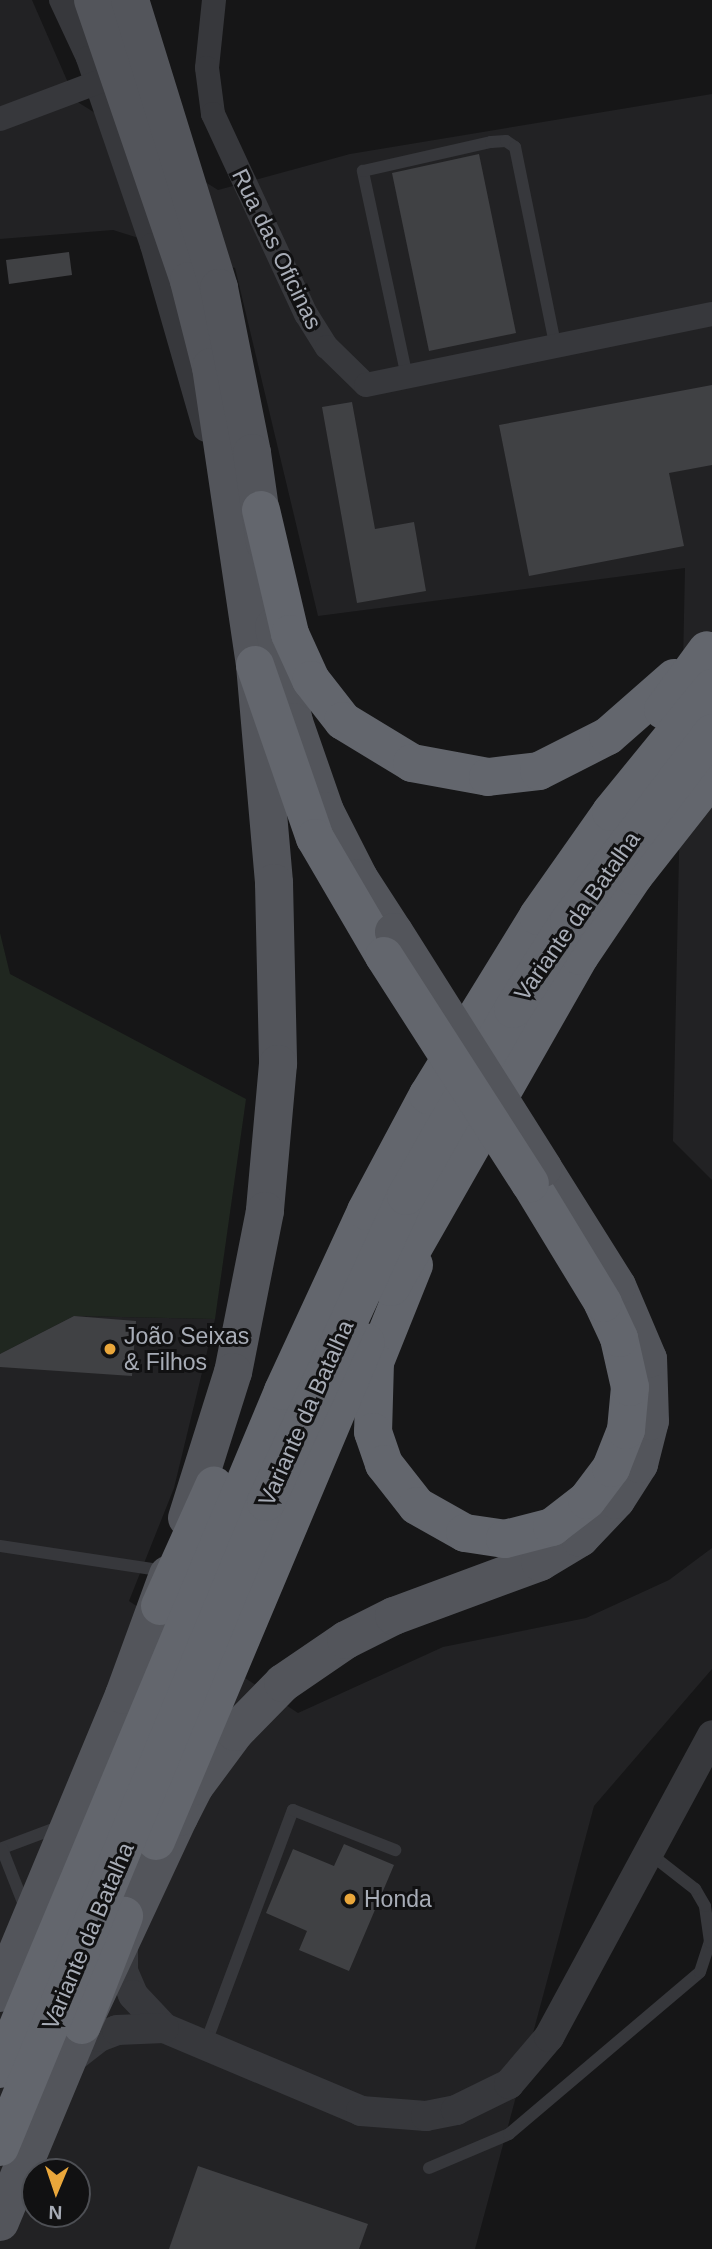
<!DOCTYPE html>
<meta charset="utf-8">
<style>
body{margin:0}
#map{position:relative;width:712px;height:2249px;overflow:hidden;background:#161617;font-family:Arial,sans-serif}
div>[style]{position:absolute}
.built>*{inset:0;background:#222224}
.green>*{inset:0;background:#202720}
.building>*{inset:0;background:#404144}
.service>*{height:12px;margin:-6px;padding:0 6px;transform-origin:6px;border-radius:6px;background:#37383c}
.minor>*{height:24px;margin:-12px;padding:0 12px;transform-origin:12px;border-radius:12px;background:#37383c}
.tertiary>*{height:30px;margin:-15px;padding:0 15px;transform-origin:15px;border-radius:15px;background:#37383c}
.primary>*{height:38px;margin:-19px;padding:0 19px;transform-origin:19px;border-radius:19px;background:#53555b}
.motorway>*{height:38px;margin:-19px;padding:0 19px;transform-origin:19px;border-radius:19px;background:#63666d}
.primary-bridge>*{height:38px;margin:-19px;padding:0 19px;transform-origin:19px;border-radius:19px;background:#53555b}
.motorway-bridge>*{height:38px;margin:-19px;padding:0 19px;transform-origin:19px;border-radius:19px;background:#63666d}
.dots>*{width:19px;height:19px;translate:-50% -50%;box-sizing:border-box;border:4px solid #111112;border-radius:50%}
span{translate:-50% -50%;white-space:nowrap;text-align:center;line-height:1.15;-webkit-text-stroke:6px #111112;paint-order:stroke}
.street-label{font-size:23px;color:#a8adb7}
.poi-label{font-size:23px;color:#a8adb7}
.left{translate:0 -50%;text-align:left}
.north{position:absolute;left:21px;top:2158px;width:70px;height:70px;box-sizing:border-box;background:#111112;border:2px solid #4d4f54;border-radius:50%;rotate:182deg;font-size:19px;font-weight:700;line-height:28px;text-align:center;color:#a8adb7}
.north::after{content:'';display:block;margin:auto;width:24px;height:32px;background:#eaa73b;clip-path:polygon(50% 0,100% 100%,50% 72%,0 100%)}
</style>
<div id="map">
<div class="built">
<div style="clip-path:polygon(0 0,32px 0,76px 101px,218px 190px,350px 154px,712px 94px,712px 1180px,673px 1141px,685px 568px,318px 616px,235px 268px,113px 230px,0 239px)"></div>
<div style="clip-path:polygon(evenodd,74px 1316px,215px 1319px,174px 1488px,129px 1601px,298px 1713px,443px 1647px,586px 1618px,669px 1580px,712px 1548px,712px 1669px,594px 1806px,475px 2249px,0 2249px,0 1354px,74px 1316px,35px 2172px,77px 2172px,77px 2214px,35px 2214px,35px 2172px)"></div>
</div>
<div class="green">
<div style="clip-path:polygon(0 933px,10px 974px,246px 1099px,215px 1319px,74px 1316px,0 1354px)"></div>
</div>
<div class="building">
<div style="clip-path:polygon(479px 154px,516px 333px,429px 351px,392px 173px)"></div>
<div style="clip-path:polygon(69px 252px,72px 275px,9px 284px,6px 260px)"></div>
<div style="clip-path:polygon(712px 385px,712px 465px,669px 473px,684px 546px,529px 576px,499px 425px)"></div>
<div style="clip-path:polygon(352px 402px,375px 529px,414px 522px,426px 591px,357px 603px,322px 407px)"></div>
<div style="clip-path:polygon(74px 1316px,136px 1321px,132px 1376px,0 1367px,0 1354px)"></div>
<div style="clip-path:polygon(344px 1844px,394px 1865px,349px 1971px,299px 1950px,307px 1931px,266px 1913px,293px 1849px,334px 1866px)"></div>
<div style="clip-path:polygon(198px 2166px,368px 2224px,359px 2249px,169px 2249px)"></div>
</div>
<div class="service">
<div style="left:407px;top:377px;width:211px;rotate:-102.1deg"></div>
<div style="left:363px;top:171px;width:131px;rotate:-12.8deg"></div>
<div style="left:491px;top:142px;width:15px;rotate:-4deg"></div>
<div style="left:506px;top:141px;width:11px;rotate:34deg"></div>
<div style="left:515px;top:147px;width:200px;rotate:78.5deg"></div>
<div style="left:0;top:1546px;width:167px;rotate:8.6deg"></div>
<div style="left:0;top:1849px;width:65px;rotate:-20.7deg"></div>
<div style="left:2px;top:1849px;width:66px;rotate:68.5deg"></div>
<div style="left:205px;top:2045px;width:251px;rotate:-69.5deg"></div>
<div style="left:293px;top:1810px;width:110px;rotate:21.4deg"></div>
<div style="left:429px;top:2168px;width:87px;rotate:-23deg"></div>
<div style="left:509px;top:2134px;width:250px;rotate:-40.3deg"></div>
<div style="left:700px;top:1972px;width:32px;rotate:-72deg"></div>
<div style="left:710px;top:1942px;width:36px;rotate:-98deg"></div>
<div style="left:705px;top:1906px;width:20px;rotate:-120deg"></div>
<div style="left:695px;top:1889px;width:58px;rotate:-142deg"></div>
</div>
<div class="minor">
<div style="left:61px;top:0;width:64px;rotate:65deg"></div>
<div style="left:88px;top:58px;width:198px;rotate:71.1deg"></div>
<div style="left:152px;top:245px;width:192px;rotate:74deg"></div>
<div style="left:214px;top:0;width:68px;rotate:95.9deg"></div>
<div style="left:207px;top:68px;width:46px;rotate:82.6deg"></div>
<div style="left:213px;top:114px;width:221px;rotate:65.1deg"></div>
<div style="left:306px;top:314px;width:39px;rotate:58deg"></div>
<div style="left:327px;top:347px;width:54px;rotate:44.3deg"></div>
<div style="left:366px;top:385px;width:353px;rotate:-11.6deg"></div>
<div style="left:0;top:119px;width:103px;rotate:-20.6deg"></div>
</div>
<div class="tertiary">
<div style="left:123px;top:1943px;width:28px;rotate:90deg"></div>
<div style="left:123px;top:1971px;width:26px;rotate:67deg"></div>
<div style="left:133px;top:1995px;width:45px;rotate:46.8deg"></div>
<div style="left:164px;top:2028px;width:214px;rotate:22.8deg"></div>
<div style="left:361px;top:2111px;width:65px;rotate:4.4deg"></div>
<div style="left:426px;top:2116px;width:31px;rotate:-11deg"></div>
<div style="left:456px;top:2110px;width:59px;rotate:-26.1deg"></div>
<div style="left:509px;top:2084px;width:62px;rotate:-49.6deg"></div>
<div style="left:549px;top:2037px;width:343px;rotate:-61.6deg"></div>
<div style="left:67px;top:2062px;width:41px;rotate:-38deg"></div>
<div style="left:99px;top:2037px;width:19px;rotate:-21deg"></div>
<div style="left:117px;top:2030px;width:47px;rotate:-2.4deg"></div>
</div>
<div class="primary">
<div style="left:93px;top:0;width:297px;rotate:71.1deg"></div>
<div style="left:189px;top:281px;width:89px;rotate:75.7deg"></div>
<div style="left:211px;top:367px;width:301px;rotate:81.6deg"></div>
<div style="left:255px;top:665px;width:219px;rotate:85deg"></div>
<div style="left:274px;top:883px;width:181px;rotate:88.7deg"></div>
<div style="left:278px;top:1064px;width:148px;rotate:95.1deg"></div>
<div style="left:265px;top:1211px;width:164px;rotate:101.2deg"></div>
<div style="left:233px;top:1372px;width:153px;rotate:107.5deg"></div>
<div style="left:130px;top:0;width:301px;rotate:72.8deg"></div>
<div style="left:219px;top:288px;width:168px;rotate:78.7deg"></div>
<div style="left:252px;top:453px;width:91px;rotate:81.8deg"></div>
<div style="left:274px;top:627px;width:97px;rotate:78.1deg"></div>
<div style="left:294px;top:722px;width:94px;rotate:70.8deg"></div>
<div style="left:325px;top:811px;width:75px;rotate:63.1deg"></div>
<div style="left:359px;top:878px;width:64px;rotate:57.1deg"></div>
<div style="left:0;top:1993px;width:323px;rotate:-67.4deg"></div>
<div style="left:124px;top:1695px;width:128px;rotate:-69.9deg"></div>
<div style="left:0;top:2222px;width:213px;rotate:-67.4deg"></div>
<div style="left:82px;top:2025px;width:230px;rotate:-65deg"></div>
<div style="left:179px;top:1817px;width:35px;rotate:-63deg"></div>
<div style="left:195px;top:1786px;width:67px;rotate:-53.5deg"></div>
<div style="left:235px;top:1732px;width:69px;rotate:-45.6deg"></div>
<div style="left:283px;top:1683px;width:76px;rotate:-34.3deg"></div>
<div style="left:346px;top:1640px;width:54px;rotate:-26.6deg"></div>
<div style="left:394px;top:1616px;width:156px;rotate:-20.3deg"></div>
<div style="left:540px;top:1562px;width:47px;rotate:-31deg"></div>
<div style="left:580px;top:1538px;width:52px;rotate:-46.5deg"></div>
<div style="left:616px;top:1500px;width:43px;rotate:-57.4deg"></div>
<div style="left:639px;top:1464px;width:44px;rotate:-75.7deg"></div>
<div style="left:650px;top:1421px;width:62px;rotate:-91.8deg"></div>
<div style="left:648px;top:1359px;width:79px;rotate:-113deg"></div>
<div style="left:617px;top:1286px;width:139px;rotate:-122.1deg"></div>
</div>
<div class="motorway">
<div style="left:261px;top:510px;width:127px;rotate:76.8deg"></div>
<div style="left:290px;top:634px;width:51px;rotate:65.5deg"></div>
<div style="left:311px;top:680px;width:52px;rotate:52deg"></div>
<div style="left:343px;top:721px;width:81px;rotate:31.3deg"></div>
<div style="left:412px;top:763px;width:77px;rotate:10.4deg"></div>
<div style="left:488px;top:777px;width:51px;rotate:-6.7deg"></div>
<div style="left:539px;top:771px;width:77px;rotate:-26.9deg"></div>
<div style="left:608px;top:736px;width:88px;rotate:-41.3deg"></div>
<div style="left:255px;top:665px;width:183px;rotate:70.9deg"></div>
<div style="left:315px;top:838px;width:137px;rotate:59.7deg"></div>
<div style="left:663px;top:710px;width:74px;rotate:-53.7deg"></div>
<div style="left:414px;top:1265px;width:105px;rotate:111.9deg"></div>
<div style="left:375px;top:1362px;width:70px;rotate:91.6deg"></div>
<div style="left:373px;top:1432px;width:34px;rotate:71deg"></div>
<div style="left:384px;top:1464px;width:53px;rotate:51.8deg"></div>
<div style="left:417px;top:1506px;width:55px;rotate:29.4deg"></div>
<div style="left:465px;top:1533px;width:40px;rotate:8.5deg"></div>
<div style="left:505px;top:1539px;width:49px;rotate:-14.3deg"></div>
<div style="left:552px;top:1527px;width:44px;rotate:-37.6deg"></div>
<div style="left:587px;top:1500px;width:40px;rotate:-53deg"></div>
<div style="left:611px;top:1468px;width:41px;rotate:-68.5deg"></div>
<div style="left:626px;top:1430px;width:43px;rotate:-84.7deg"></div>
<div style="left:630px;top:1387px;width:50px;rotate:-102.7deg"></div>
<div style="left:619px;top:1338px;width:38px;rotate:-115deg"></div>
<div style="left:603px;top:1303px;width:140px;rotate:-121.3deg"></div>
<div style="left:391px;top:1287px;width:381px;rotate:-60.3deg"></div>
<div style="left:580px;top:956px;width:97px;rotate:-56deg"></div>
<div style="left:634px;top:876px;width:126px;rotate:-51.8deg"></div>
<div style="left:160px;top:1606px;width:132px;rotate:-65.8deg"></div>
<div style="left:156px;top:1841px;width:541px;rotate:-67.18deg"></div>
<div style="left:82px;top:2025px;width:117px;rotate:-68.9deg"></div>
<div style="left:0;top:2069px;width:735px;rotate:-67.34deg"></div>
<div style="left:283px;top:1391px;width:198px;rotate:-65.2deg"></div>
<div style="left:366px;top:1211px;width:132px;rotate:-61.9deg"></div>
<div style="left:428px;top:1095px;width:210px;rotate:-58.4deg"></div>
<div style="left:538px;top:916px;width:127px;rotate:-54.9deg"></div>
<div style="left:611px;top:812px;width:160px;rotate:-50.8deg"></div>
<div style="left:0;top:2147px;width:698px;rotate:-67.59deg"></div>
<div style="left:266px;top:1502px;width:337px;rotate:-65.4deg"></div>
<div style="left:406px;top:1196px;width:215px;rotate:-60.2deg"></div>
<div style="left:513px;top:1009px;width:104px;rotate:-57.5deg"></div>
<div style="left:569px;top:921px;width:236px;rotate:-52.7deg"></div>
</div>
<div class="primary-bridge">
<div style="left:394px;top:932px;width:279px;rotate:57.7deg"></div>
</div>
<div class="motorway-bridge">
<div style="left:384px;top:956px;width:270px;rotate:57.3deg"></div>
</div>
<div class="dots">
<div style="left:110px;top:1349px;background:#eaa73b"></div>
<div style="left:350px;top:1899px;background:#eaa73b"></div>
</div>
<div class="street-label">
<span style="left:277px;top:249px;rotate:64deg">Rua das Oficinas</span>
<span style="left:577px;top:916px;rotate:-55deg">Variante da Batalha</span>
<span style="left:306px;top:1413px;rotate:-66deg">Variante da Batalha</span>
<span style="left:88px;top:1936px;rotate:-67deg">Variante da Batalha</span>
</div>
<div class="poi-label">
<span class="left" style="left:124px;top:1349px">João Seixas<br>&amp; Filhos</span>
<span class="left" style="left:364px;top:1899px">Honda</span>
</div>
<div class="north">N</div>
</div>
